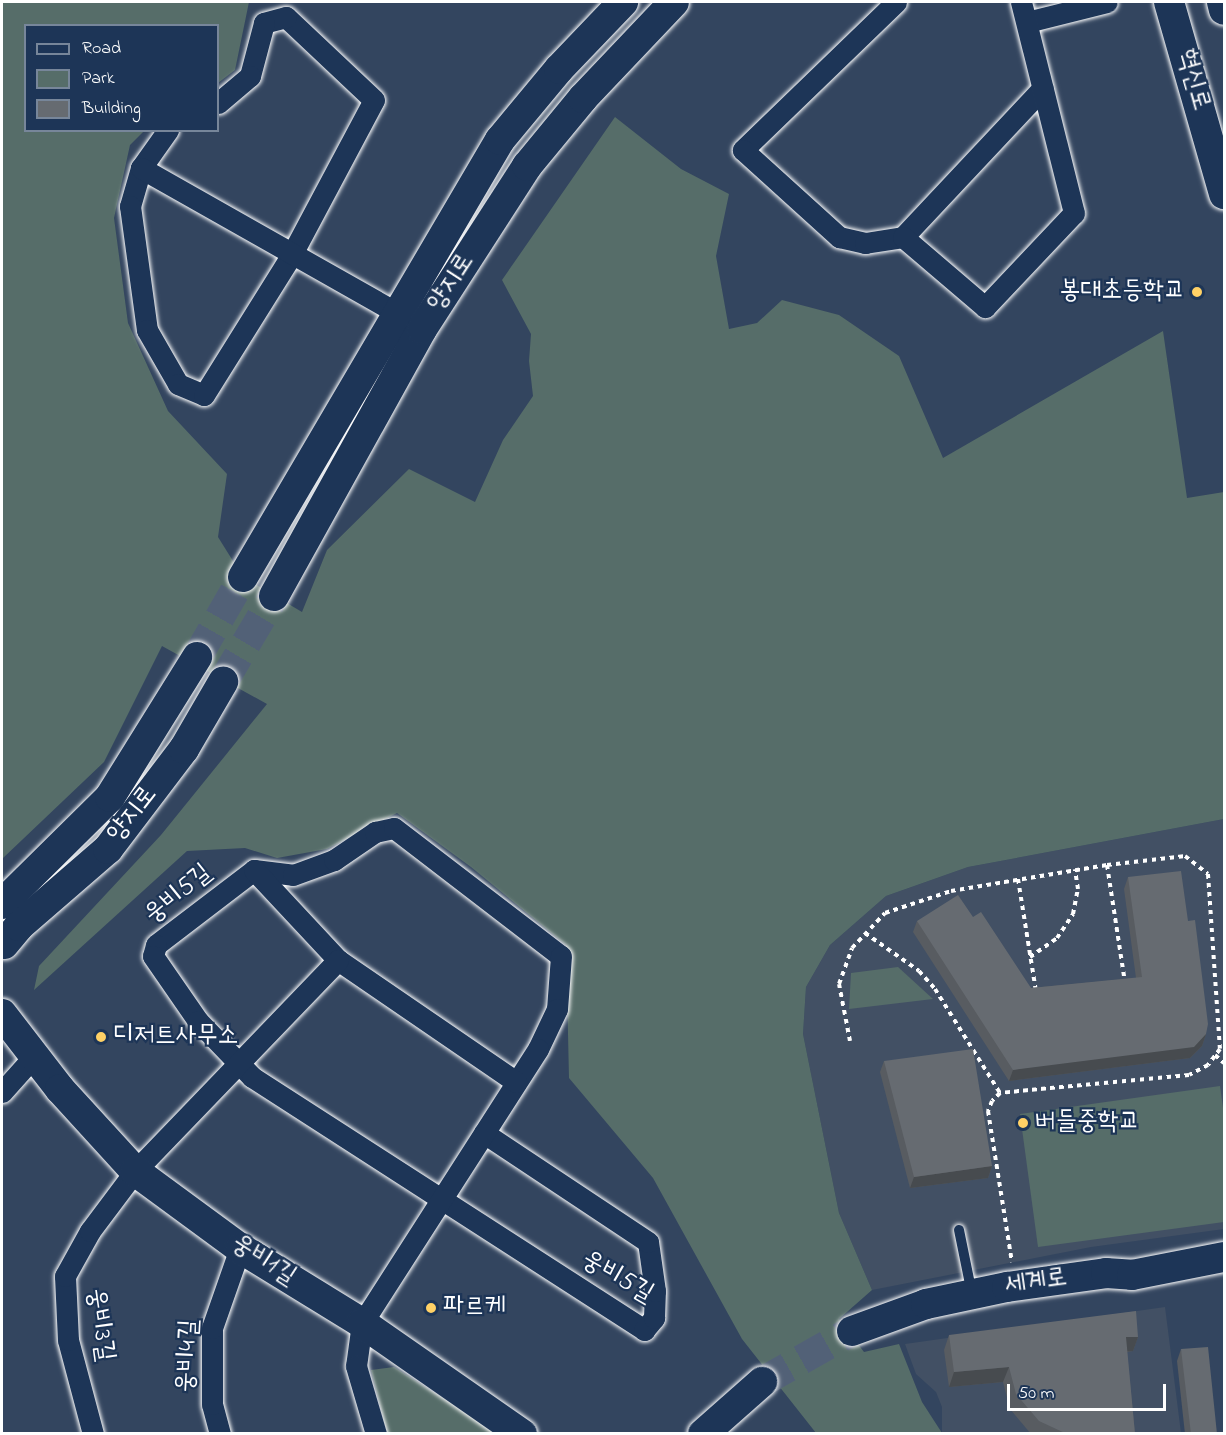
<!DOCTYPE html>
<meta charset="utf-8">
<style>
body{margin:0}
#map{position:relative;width:1226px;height:1435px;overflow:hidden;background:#33455f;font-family:"Indie Flower","Poor Story",sans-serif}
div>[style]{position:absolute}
.built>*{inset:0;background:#425064}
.green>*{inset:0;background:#566d69}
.secondary-tunnel>*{height:30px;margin-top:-15px;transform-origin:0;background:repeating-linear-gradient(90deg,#526177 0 30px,transparent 0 45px)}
.path>*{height:4px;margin-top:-2px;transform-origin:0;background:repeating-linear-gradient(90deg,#fff 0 4.5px,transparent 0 9px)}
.roads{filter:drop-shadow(0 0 2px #fff) drop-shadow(0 0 2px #fff)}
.lane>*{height:10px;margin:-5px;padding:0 5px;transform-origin:5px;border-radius:5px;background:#1d3557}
.street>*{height:21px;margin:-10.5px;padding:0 10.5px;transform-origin:10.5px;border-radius:10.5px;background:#1d3557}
.secondary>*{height:30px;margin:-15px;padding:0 15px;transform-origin:15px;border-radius:15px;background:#1d3557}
.wall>*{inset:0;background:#585c61}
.shaded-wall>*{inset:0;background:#474b4f}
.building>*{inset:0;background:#666b71}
.dots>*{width:16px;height:16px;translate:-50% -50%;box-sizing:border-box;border:3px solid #1d3557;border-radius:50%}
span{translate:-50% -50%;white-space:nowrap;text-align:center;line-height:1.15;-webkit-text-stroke:4.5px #1d3557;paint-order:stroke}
.street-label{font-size:26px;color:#fff}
.poi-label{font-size:26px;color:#fff}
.right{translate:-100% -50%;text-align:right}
.left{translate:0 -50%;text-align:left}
.frame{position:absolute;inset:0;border:3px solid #fff;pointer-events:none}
.legend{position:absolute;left:24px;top:24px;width:195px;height:108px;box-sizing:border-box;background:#1d3557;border:2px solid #77869a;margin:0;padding:8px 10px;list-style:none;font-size:18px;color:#fff}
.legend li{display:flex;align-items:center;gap:12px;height:30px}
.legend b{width:30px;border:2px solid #77869a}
.scale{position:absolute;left:1007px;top:1384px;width:159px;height:27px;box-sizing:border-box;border:3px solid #fff;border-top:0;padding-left:8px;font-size:18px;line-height:21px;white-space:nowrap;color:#fff;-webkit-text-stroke:4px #1d3557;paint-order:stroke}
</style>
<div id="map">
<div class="built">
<div style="clip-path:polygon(1224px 819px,1224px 1229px,1091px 1247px,872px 1290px,839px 1213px,803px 1034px,806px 987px,830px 945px,886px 896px,968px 867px)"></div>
<div style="clip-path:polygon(1165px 1307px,1181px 1433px,942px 1433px,942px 1407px,936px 1392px,916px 1374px,905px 1344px)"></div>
</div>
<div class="green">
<div style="clip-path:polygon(2px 2px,249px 2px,235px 70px,218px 83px,218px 26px,26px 26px,26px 130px,144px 131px,130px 145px,114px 218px,128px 323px,168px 411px,227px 474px,218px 537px,243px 577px,302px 612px,327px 550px,409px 469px,475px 502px,503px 440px,533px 396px,529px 361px,531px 334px,502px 280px,615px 117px,681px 169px,729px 194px,716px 256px,729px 329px,757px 323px,782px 300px,839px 315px,899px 356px,943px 458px,1163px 331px,1187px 498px,1224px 492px,1224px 819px,968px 867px,886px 896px,830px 945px,806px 987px,803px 1034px,839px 1213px,872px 1290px,839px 1319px,864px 1352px,899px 1344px,922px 1402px,942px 1433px,816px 1433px,742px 1339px,653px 1178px,569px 1078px,566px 945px,471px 867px,397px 813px,327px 849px,277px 858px,245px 848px,187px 851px,34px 990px,39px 966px,161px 835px,267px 704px,162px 646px,104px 762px,2px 859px)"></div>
<div style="clip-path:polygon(898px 967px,933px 999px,849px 1009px,851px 973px)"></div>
<div style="clip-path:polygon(1220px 1086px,1224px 1115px,1224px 1222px,1038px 1247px,1020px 1114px)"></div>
<div style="clip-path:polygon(394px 1367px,498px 1433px,387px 1433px,371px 1370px)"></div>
</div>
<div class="secondary-tunnel">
<div style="left:197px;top:657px;width:92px;rotate:-60.1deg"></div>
<div style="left:223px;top:682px;width:100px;rotate:-59.3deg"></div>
<div style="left:762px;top:1382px;width:103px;rotate:-29.5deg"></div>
</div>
<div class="path">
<div style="left:1107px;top:865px;width:119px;rotate:81.3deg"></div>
<div style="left:1018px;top:879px;width:113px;rotate:80.9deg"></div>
<div style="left:865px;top:933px;width:66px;rotate:35.1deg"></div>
<div style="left:919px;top:971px;width:24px;rotate:48deg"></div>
<div style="left:935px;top:989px;width:123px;rotate:58deg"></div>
<div style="left:1030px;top:957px;width:33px;rotate:-35deg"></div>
<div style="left:1057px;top:938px;width:29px;rotate:-56deg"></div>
<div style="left:1073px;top:914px;width:25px;rotate:-79deg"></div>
<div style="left:1078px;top:889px;width:20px;rotate:-99deg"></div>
<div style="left:850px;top:1041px;width:58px;rotate:-100.9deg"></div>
<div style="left:839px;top:984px;width:38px;rotate:-70deg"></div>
<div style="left:852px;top:948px;width:48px;rotate:-46.7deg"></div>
<div style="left:885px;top:913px;width:70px;rotate:-18.4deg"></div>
<div style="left:951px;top:891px;width:158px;rotate:-9.5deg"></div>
<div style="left:1107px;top:865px;width:79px;rotate:-6.6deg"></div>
<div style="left:1185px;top:856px;width:29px;rotate:38deg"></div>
<div style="left:1208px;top:874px;width:175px;rotate:86.1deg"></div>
<div style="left:1220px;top:1049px;width:20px;rotate:127deg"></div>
<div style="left:1208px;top:1065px;width:21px;rotate:152deg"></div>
<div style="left:1189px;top:1075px;width:190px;rotate:174.6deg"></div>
<div style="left:1000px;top:1093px;width:11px;rotate:135deg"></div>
<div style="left:992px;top:1101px;width:11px;rotate:112deg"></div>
<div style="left:988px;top:1111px;width:153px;rotate:81deg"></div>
<div style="left:1215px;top:1055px;width:12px;rotate:42deg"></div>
</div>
<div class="roads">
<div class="lane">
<div style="left:959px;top:1230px;width:65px;rotate:78.5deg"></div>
</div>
<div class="street">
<div style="left:896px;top:2px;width:213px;rotate:136deg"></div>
<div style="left:743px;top:150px;width:130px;rotate:42.2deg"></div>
<div style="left:839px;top:237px;width:27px;rotate:13deg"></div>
<div style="left:865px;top:243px;width:38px;rotate:-9deg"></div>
<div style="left:903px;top:237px;width:204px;rotate:-46.8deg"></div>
<div style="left:1027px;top:22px;width:82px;rotate:-14deg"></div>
<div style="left:168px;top:130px;width:47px;rotate:125.4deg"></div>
<div style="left:141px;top:168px;width:40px;rotate:106deg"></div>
<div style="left:130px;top:206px;width:125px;rotate:82.2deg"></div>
<div style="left:147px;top:330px;width:62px;rotate:60.1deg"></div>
<div style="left:178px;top:384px;width:28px;rotate:23deg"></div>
<div style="left:204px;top:395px;width:166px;rotate:-58deg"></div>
<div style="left:292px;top:254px;width:174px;rotate:-62deg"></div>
<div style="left:374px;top:100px;width:121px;rotate:-136.7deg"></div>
<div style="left:286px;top:17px;width:23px;rotate:165deg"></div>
<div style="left:264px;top:23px;width:55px;rotate:104.8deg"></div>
<div style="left:250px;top:76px;width:42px;rotate:139.8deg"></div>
<div style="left:141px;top:168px;width:294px;rotate:29.5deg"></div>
<div style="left:903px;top:237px;width:108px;rotate:40.5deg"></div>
<div style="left:985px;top:307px;width:129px;rotate:-46.6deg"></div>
<div style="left:1074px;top:213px;width:218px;rotate:-104.1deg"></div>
<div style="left:254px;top:870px;width:123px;rotate:142.6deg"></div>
<div style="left:156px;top:945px;width:11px;rotate:105deg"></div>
<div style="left:153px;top:956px;width:79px;rotate:55.3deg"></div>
<div style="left:198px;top:1021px;width:78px;rotate:46deg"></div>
<div style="left:252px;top:1077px;width:467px;rotate:32.8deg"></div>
<div style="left:644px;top:1330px;width:16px;rotate:-50deg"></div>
<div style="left:654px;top:1318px;width:27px;rotate:-88deg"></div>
<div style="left:655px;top:1291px;width:49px;rotate:-98.1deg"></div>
<div style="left:648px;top:1242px;width:197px;rotate:-146.4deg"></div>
<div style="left:254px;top:870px;width:39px;rotate:7deg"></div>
<div style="left:293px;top:875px;width:44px;rotate:-20.1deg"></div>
<div style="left:334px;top:860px;width:50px;rotate:-34.3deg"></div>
<div style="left:375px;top:832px;width:19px;rotate:-12deg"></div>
<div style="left:394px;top:828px;width:210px;rotate:37.5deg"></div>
<div style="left:561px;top:956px;width:53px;rotate:94.3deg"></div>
<div style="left:557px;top:1009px;width:44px;rotate:115.4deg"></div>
<div style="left:538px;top:1049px;width:326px;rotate:122.7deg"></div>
<div style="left:362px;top:1323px;width:43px;rotate:97.9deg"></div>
<div style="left:356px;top:1366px;width:71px;rotate:73.6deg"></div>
<div style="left:254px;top:870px;width:123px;rotate:47deg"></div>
<div style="left:338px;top:960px;width:216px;rotate:34.4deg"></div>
<div style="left:2px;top:1092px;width:51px;rotate:-48.2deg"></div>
<div style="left:93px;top:1434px;width:97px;rotate:-104.9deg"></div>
<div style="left:68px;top:1340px;width:64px;rotate:-92.7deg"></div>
<div style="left:65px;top:1276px;width:51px;rotate:-60.9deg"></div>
<div style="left:90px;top:1231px;width:75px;rotate:-53.1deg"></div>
<div style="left:135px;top:1171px;width:293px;rotate:-46.1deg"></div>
<div style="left:220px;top:1434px;width:31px;rotate:-105deg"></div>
<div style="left:212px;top:1404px;width:76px;rotate:-90deg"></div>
<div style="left:212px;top:1328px;width:85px;rotate:-70.7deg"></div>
</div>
<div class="secondary">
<div style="left:1169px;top:2px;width:200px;rotate:74deg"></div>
<div style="left:1222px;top:2px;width:8px;rotate:76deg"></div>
<div style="left:243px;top:577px;width:507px;rotate:-59.54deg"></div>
<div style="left:500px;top:140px;width:92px;rotate:-50.3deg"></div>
<div style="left:559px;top:69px;width:93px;rotate:-46.3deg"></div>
<div style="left:274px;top:596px;width:305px;rotate:-61deg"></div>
<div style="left:422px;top:329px;width:194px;rotate:-57.2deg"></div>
<div style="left:527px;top:166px;width:88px;rotate:-50.5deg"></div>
<div style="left:583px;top:98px;width:132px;rotate:-46.5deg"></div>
<div style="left:2px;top:904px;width:152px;rotate:-44.7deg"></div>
<div style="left:110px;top:797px;width:165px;rotate:-58.1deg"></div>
<div style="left:4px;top:944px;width:23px;rotate:-50deg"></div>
<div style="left:19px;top:926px;width:118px;rotate:-40.9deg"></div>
<div style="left:108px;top:849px;width:126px;rotate:-52.8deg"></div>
<div style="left:184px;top:749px;width:78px;rotate:-59.8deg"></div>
<div style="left:2px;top:1014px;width:95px;rotate:52.3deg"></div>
<div style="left:60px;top:1089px;width:111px;rotate:47.6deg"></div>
<div style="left:135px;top:1171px;width:130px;rotate:36.3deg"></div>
<div style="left:240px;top:1248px;width:143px;rotate:31.6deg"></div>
<div style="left:362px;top:1323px;width:195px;rotate:34.8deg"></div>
<div style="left:852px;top:1331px;width:79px;rotate:-20deg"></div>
<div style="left:926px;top:1304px;width:83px;rotate:-11.9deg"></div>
<div style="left:1007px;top:1287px;width:100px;rotate:-8deg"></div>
<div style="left:1106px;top:1273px;width:26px;rotate:4deg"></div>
<div style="left:1132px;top:1275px;width:94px;rotate:-11.1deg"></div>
<div style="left:703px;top:1434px;width:79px;rotate:-41.4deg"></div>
</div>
</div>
<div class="wall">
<div style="clip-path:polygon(1128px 877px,1188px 921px,1206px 1034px,1202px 1046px,1190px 1058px,1009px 1081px,913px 932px,917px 921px,973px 917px,1031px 988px,1136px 978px,1124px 889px)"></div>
<div style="clip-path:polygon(884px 1061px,992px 1166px,988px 1178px,910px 1188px,880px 1072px)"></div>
<div style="clip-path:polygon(949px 1335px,1138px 1337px,1133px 1351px,1127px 1352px,1135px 1434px,1031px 1434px,1010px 1409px,1003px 1382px,949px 1387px,944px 1350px)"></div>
<div style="clip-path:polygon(1181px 1349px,1217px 1434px,1185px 1434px,1177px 1361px)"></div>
</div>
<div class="shaded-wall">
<div style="clip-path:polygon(1206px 1034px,1202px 1046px,1190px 1058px,1009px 1081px,1013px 1070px)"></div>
<div style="clip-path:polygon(992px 1166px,988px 1178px,910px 1188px,914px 1177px)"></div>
<div style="clip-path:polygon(1126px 1337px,1138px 1337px,1133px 1351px,1120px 1352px)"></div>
<div style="clip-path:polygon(1009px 1367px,1003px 1382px,949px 1387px,954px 1372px)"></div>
</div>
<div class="building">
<div style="clip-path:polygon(1181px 871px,1188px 921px,1195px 920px,1208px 1024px,1206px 1034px,1194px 1047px,1013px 1070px,917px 921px,958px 895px,973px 917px,981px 912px,1031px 988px,1142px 977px,1128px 877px)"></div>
<div style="clip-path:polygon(973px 1049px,992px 1166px,914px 1177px,884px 1061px)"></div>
<div style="clip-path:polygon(1136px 1311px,1138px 1337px,1126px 1337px,1135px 1434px,1067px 1434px,1039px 1421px,1016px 1394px,1009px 1367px,954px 1372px,949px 1335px)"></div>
<div style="clip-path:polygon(1208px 1347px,1217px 1434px,1191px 1434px,1181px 1349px)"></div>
</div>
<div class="dots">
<div style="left:1197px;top:292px;background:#ffd166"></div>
<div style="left:101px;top:1037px;background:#ffd166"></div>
<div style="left:1023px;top:1123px;background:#ffd166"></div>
<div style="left:431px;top:1308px;background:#ffd166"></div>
</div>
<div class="street-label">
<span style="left:1192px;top:80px;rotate:74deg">혁신로</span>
<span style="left:452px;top:283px;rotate:-57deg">양지로</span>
<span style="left:133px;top:815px;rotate:-52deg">양지로</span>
<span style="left:179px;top:895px;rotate:-39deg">웅비5길</span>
<span style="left:263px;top:1261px;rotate:33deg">웅비1길</span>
<span style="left:617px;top:1278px;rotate:30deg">웅비5길</span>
<span style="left:1036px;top:1283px;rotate:-8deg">세계로</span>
<span style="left:99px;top:1325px;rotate:82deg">웅비3길</span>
<span style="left:189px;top:1356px;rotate:-87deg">웅비4길</span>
</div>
<div class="poi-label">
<span class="right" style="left:1185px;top:292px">봉대초등학교</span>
<span class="left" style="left:113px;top:1037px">디저트사무소</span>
<span class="left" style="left:1035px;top:1123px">버들중학교</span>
<span class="left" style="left:443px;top:1308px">파르케</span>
</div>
<div class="frame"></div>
<ul class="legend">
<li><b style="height:8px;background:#1d3557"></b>Road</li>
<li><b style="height:16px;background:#566d69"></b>Park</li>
<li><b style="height:16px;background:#666b71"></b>Building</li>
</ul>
<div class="scale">50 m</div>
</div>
